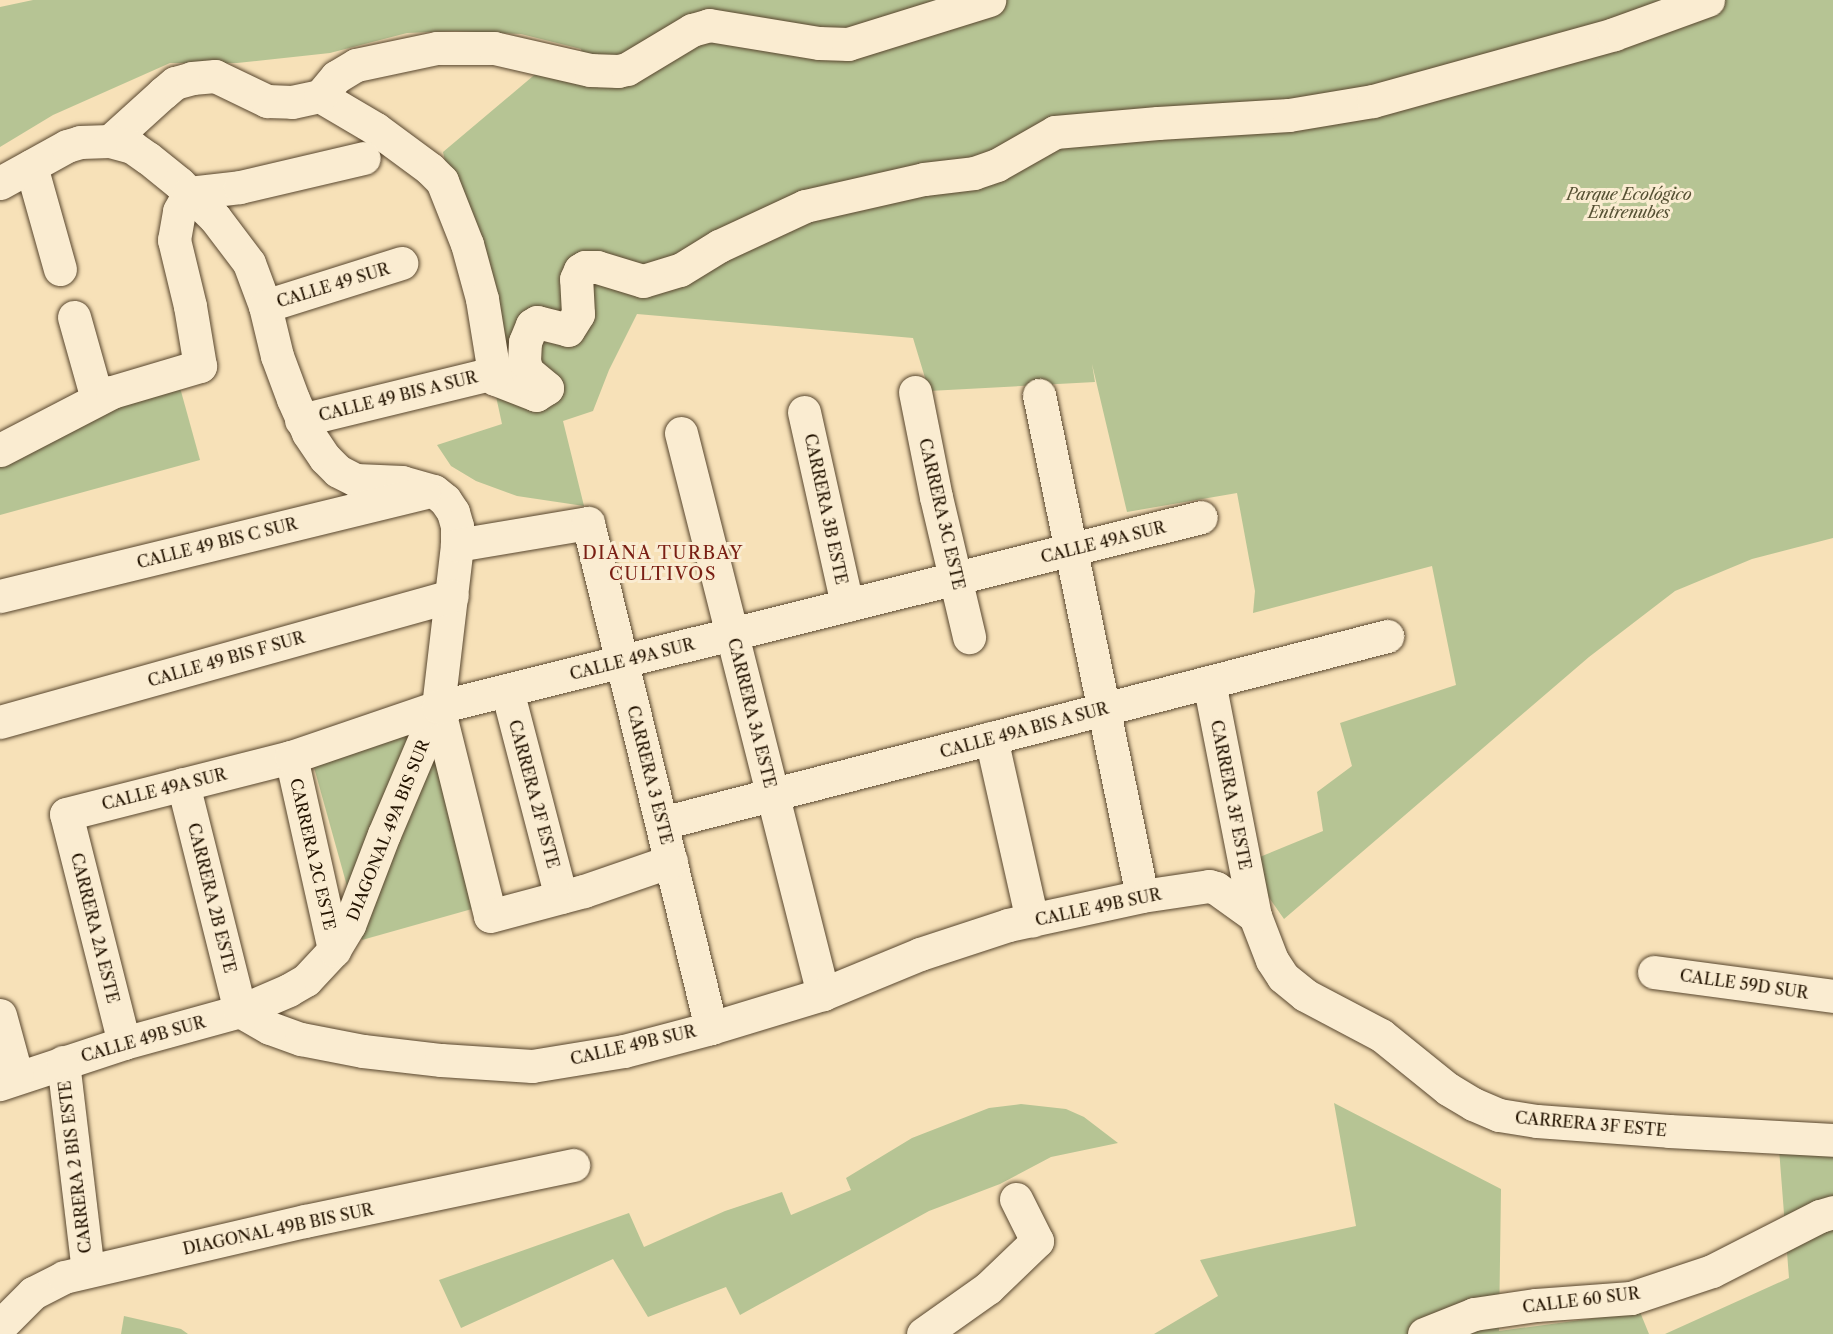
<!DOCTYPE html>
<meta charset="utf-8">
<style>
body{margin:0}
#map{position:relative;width:1833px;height:1334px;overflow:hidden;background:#f7e1b8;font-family:"Libre Caslon Text",serif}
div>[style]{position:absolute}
.green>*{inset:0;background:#b6c494}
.roads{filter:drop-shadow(0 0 2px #58462e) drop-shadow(0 0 2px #58462e)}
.minor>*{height:33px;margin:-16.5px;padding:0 16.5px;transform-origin:16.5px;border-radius:16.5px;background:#faecd1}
span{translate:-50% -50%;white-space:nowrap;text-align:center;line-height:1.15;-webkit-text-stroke:6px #faecd1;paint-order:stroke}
.park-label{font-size:16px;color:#565134;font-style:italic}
.street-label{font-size:16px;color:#231300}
.neighbourhood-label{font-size:18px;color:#7a1f14;letter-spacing:1.5px}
</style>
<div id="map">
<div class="green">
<div style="clip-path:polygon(33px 0,1833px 0,1833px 538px,1752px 559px,1675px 591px,1589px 657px,1284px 919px,1245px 863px,1323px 831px,1317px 792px,1352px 766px,1340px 723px,1456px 685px,1432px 566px,1253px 613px,1255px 591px,1237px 493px,1127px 512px,1092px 364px,1095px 382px,929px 391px,913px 338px,637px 314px,609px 370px,593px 411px,563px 421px,584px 506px,517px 496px,476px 481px,451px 466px,437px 445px,502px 424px,443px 152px,539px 71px,587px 77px,581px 49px,521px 34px,455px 31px,407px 33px,330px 53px,237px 63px,170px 63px,53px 115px,0 147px,0 7px)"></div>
<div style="clip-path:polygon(179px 384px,200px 460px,0 515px,0 463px,60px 426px)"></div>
<div style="clip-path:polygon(428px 720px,479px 907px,362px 940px,310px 753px)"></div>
<div style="clip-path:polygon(1334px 1103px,1501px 1189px,1499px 1331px,1640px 1312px,1649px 1334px,1154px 1334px,1218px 1296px,1200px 1260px,1356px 1226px)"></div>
<div style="clip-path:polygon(1021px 1104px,1066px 1109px,1084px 1117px,1118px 1143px,1051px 1157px,1000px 1184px,929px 1211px,740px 1315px,726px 1287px,648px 1317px,613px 1259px,461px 1328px,439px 1280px,629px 1213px,644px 1247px,725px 1211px,782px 1192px,791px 1215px,851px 1190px,846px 1178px,912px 1138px,989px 1108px)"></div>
<div style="clip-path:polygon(1779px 1149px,1833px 1155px,1833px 1334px,1665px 1334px,1789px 1278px)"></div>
<div style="clip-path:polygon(124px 1316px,181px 1329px,188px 1334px,121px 1334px)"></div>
</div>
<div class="roads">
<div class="minor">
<div style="left:320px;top:96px;width:65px;rotate:30.5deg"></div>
<div style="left:376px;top:129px;width:67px;rotate:36.5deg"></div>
<div style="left:430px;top:169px;width:17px;rotate:45deg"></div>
<div style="left:442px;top:181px;width:68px;rotate:68.4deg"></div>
<div style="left:467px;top:244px;width:57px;rotate:74.7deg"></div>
<div style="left:482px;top:299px;width:81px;rotate:80.8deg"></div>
<div style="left:495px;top:379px;width:44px;rotate:21.3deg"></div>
<div style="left:536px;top:395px;width:13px;rotate:-32deg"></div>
<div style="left:547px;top:388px;width:26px;rotate:-140deg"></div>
<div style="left:527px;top:371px;width:10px;rotate:-107deg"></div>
<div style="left:524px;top:361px;width:19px;rotate:-87deg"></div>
<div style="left:525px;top:342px;width:18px;rotate:-68deg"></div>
<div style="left:532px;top:325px;width:6px;rotate:-31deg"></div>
<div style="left:537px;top:322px;width:32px;rotate:14deg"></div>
<div style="left:568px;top:330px;width:19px;rotate:-58deg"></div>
<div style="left:578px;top:314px;width:35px;rotate:-93deg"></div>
<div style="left:576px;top:279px;width:10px;rotate:-66deg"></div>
<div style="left:580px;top:270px;width:6px;rotate:-31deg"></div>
<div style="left:585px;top:267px;width:12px"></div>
<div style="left:597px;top:267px;width:48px;rotate:16.9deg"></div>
<div style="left:643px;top:281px;width:39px;rotate:-17deg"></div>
<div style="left:680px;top:270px;width:46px;rotate:-31.6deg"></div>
<div style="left:719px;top:246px;width:95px;rotate:-24.9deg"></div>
<div style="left:805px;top:206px;width:122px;rotate:-12.8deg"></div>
<div style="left:924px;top:179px;width:50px;rotate:-6.8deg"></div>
<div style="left:974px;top:173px;width:24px;rotate:-19deg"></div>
<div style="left:997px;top:165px;width:67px;rotate:-29.6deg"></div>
<div style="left:1055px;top:132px;width:103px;rotate:-5deg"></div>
<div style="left:1158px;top:123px;width:131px;rotate:-3.5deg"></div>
<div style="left:1289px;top:115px;width:85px;rotate:-9.5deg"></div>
<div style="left:1373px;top:101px;width:250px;rotate:-15.5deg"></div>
<div style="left:1614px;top:34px;width:100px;rotate:-19.9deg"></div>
<div style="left:110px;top:141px;width:72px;rotate:-42.2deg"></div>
<div style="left:163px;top:93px;width:16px;rotate:-40deg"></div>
<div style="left:175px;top:83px;width:18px;rotate:-16deg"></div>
<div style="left:192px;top:78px;width:23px;rotate:-5deg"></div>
<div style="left:215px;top:76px;width:58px;rotate:25.7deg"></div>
<div style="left:267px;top:101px;width:25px;rotate:2deg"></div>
<div style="left:292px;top:102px;width:29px;rotate:-12deg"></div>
<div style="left:320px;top:96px;width:25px;rotate:-50deg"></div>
<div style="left:336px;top:77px;width:23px;rotate:-31deg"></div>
<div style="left:356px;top:65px;width:83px;rotate:-11.9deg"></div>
<div style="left:437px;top:48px;width:57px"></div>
<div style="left:494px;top:48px;width:98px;rotate:12.9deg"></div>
<div style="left:590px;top:70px;width:28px;rotate:2deg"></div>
<div style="left:618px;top:71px;width:9px;rotate:-13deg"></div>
<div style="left:627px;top:69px;width:76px;rotate:-31deg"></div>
<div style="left:692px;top:30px;width:18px;rotate:-16deg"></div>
<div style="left:709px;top:25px;width:111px;rotate:9.3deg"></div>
<div style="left:819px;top:43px;width:29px;rotate:2deg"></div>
<div style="left:848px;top:44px;width:148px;rotate:-17.3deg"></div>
<div style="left:31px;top:166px;width:107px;rotate:74.3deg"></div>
<div style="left:0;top:183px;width:77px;rotate:-28.9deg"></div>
<div style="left:67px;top:146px;width:14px;rotate:-17deg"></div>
<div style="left:80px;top:142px;width:30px;rotate:-2deg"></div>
<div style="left:110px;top:141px;width:23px;rotate:15deg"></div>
<div style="left:132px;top:147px;width:19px;rotate:35deg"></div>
<div style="left:148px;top:158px;width:40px;rotate:39deg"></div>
<div style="left:179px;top:183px;width:50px;rotate:44.2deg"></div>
<div style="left:215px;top:218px;width:56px;rotate:52.9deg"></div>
<div style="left:249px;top:263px;width:46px;rotate:69.6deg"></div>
<div style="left:265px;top:306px;width:51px;rotate:76.5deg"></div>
<div style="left:277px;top:356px;width:46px;rotate:69.6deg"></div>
<div style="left:293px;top:399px;width:37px;rotate:66deg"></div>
<div style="left:308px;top:433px;width:30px;rotate:56deg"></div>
<div style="left:325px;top:458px;width:18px;rotate:45deg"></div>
<div style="left:338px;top:471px;width:20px;rotate:27deg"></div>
<div style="left:356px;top:480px;width:46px;rotate:2.5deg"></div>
<div style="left:402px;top:482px;width:33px;rotate:16deg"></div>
<div style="left:434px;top:491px;width:14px;rotate:39deg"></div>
<div style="left:445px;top:500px;width:14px;rotate:56deg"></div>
<div style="left:453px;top:512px;width:15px;rotate:74deg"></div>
<div style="left:457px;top:526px;width:19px;rotate:90deg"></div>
<div style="left:457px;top:545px;width:163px;rotate:96.7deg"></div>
<div style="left:438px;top:707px;width:138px;rotate:113deg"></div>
<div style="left:384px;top:834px;width:97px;rotate:111deg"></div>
<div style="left:349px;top:925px;width:29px;rotate:121deg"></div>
<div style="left:334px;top:950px;width:41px;rotate:133deg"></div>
<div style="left:306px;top:980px;width:20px;rotate:150deg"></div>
<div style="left:289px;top:990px;width:53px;rotate:156.8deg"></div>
<div style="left:240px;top:1011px;width:120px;rotate:164.6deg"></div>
<div style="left:124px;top:1043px;width:131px;rotate:161.7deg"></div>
<div style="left:265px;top:306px;width:143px;rotate:-17.5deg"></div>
<div style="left:74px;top:317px;width:85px;rotate:74.3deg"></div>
<div style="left:915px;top:392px;width:107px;rotate:78.7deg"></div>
<div style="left:936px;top:497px;width:144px;rotate:76.7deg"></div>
<div style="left:1039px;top:395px;width:511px;rotate:78.38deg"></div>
<div style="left:804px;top:412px;width:198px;rotate:77.4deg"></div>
<div style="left:301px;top:420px;width:199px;rotate:-13.7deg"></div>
<div style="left:681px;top:433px;width:579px;rotate:75.8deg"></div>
<div style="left:0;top:450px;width:126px;rotate:-27.4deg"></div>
<div style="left:112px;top:392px;width:92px;rotate:-16.5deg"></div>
<div style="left:200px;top:366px;width:61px;rotate:-99.5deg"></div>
<div style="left:190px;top:306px;width:68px;rotate:-103.6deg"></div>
<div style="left:174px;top:240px;width:29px;rotate:-80deg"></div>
<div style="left:179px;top:211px;width:21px;rotate:-61deg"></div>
<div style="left:189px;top:193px;width:51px;rotate:-6.7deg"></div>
<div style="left:240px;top:187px;width:127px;rotate:-13.2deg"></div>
<div style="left:457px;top:545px;width:133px;rotate:-9.5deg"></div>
<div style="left:588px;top:523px;width:520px;rotate:76.31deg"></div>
<div style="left:0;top:596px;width:436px;rotate:-13.7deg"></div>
<div style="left:1209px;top:682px;width:238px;rotate:78.9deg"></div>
<div style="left:1255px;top:916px;width:47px;rotate:68.9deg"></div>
<div style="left:1272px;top:960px;width:20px;rotate:57deg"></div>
<div style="left:1283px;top:977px;width:28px;rotate:39deg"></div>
<div style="left:1305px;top:995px;width:86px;rotate:27.8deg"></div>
<div style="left:1381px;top:1035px;width:86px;rotate:38.9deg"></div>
<div style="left:1448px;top:1089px;width:29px;rotate:31deg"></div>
<div style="left:1473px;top:1104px;width:28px;rotate:23deg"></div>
<div style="left:1499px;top:1115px;width:38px;rotate:9deg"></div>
<div style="left:1537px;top:1121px;width:132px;rotate:4.3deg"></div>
<div style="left:1669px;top:1131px;width:164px;rotate:3.1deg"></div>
<div style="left:507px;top:690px;width:214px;rotate:75.4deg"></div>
<div style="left:438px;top:707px;width:215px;rotate:76deg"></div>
<div style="left:490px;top:916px;width:97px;rotate:-14.9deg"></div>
<div style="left:584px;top:891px;width:92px;rotate:-19deg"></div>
<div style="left:0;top:722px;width:469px;rotate:-15.6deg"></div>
<div style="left:991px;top:738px;width:187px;rotate:77.3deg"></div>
<div style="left:291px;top:757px;width:198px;rotate:77.4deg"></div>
<div style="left:183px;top:784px;width:234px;rotate:75.9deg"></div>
<div style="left:662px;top:823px;width:749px;rotate:-14.46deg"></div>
<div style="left:1654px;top:972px;width:181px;rotate:7.6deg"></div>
<div style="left:240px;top:1011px;width:34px;rotate:30deg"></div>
<div style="left:270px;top:1028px;width:33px;rotate:20deg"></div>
<div style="left:301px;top:1039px;width:63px;rotate:11deg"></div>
<div style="left:363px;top:1051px;width:79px;rotate:6.6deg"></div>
<div style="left:441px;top:1060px;width:91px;rotate:3.8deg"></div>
<div style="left:532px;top:1066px;width:93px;rotate:-9.3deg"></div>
<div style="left:624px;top:1051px;width:90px;rotate:-14.8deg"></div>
<div style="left:711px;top:1028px;width:117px;rotate:-16.9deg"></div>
<div style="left:823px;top:994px;width:105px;rotate:-22.4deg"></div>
<div style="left:920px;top:954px;width:93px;rotate:-18.2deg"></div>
<div style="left:1008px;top:925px;width:137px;rotate:-12.2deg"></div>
<div style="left:1142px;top:896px;width:68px;rotate:-8.5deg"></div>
<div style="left:1209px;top:886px;width:7px;rotate:16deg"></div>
<div style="left:1216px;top:888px;width:48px;rotate:35.7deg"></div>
<div style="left:0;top:1015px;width:64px;rotate:74.7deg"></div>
<div style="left:124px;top:1043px;width:236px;rotate:-104.2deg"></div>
<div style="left:66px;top:814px;width:232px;rotate:-14.2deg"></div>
<div style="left:291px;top:757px;width:155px;rotate:-18.8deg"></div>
<div style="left:438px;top:707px;width:786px;rotate:-13.98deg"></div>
<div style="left:63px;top:1062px;width:210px;rotate:83.2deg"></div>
<div style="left:0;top:1326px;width:47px;rotate:-45deg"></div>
<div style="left:33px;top:1293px;width:35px;rotate:-27deg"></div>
<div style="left:64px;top:1277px;width:247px;rotate:-13.1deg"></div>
<div style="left:305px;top:1221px;width:274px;rotate:-11.8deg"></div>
<div style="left:923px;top:1334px;width:80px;rotate:-35.3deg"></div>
<div style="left:988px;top:1288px;width:68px;rotate:-43.8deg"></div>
<div style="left:1037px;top:1241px;width:47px;rotate:-116.6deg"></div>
<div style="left:1424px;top:1334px;width:54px;rotate:-21.8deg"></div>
<div style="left:1474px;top:1314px;width:63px;rotate:-8.3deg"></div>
<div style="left:1536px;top:1305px;width:95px;rotate:-4.2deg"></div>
<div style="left:1631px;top:1298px;width:85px;rotate:-18.4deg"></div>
<div style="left:1712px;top:1271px;width:121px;rotate:-27deg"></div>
<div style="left:1820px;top:1216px;width:14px;rotate:-17deg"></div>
</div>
</div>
<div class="park-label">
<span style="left:1629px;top:203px">Parque Ecológico<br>Entrenubes</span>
</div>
<div class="street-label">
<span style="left:333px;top:285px;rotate:-17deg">CALLE 49 SUR</span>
<span style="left:398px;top:396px;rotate:-14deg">CALLE 49 BIS A SUR</span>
<span style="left:826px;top:509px;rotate:78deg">CARRERA 3B ESTE</span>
<span style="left:942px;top:514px;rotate:77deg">CARRERA 3C ESTE</span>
<span style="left:1103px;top:542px;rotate:-14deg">CALLE 49A SUR</span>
<span style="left:217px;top:543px;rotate:-14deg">CALLE 49 BIS C SUR</span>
<span style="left:226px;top:659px;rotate:-16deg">CALLE 49 BIS F SUR</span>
<span style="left:632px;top:659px;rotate:-14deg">CALLE 49A SUR</span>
<span style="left:752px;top:713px;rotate:76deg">CARRERA 3A ESTE</span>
<span style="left:1024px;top:730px;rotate:-15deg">CALLE 49A BIS A SUR</span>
<span style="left:650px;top:775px;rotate:76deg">CARRERA 3 ESTE</span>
<span style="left:164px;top:789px;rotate:-14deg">CALLE 49A SUR</span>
<span style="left:534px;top:794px;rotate:75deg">CARRERA 2F ESTE</span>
<span style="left:1231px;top:795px;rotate:79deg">CARRERA 3F ESTE</span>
<span style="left:388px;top:830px;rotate:-68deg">DIAGONAL 49A BIS SUR</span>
<span style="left:313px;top:854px;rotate:77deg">CARRERA 2C ESTE</span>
<span style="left:212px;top:898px;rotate:76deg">CARRERA 2B ESTE</span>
<span style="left:1098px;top:907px;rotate:-12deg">CALLE 49B SUR</span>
<span style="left:95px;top:928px;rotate:76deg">CARRERA 2A ESTE</span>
<span style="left:1744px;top:984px;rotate:8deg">CALLE 59D SUR</span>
<span style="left:143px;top:1039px;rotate:-16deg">CALLE 49B SUR</span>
<span style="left:633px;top:1045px;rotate:-13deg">CALLE 49B SUR</span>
<span style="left:1591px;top:1124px;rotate:5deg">CARRERA 3F ESTE</span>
<span style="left:75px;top:1167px;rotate:-97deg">CARRERA 2 BIS ESTE</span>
<span style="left:278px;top:1229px;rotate:-12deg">DIAGONAL 49B BIS SUR</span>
<span style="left:1581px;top:1300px;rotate:-7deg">CALLE 60 SUR</span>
</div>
<div class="neighbourhood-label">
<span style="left:663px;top:564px">DIANA TURBAY<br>CULTIVOS</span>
</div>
</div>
